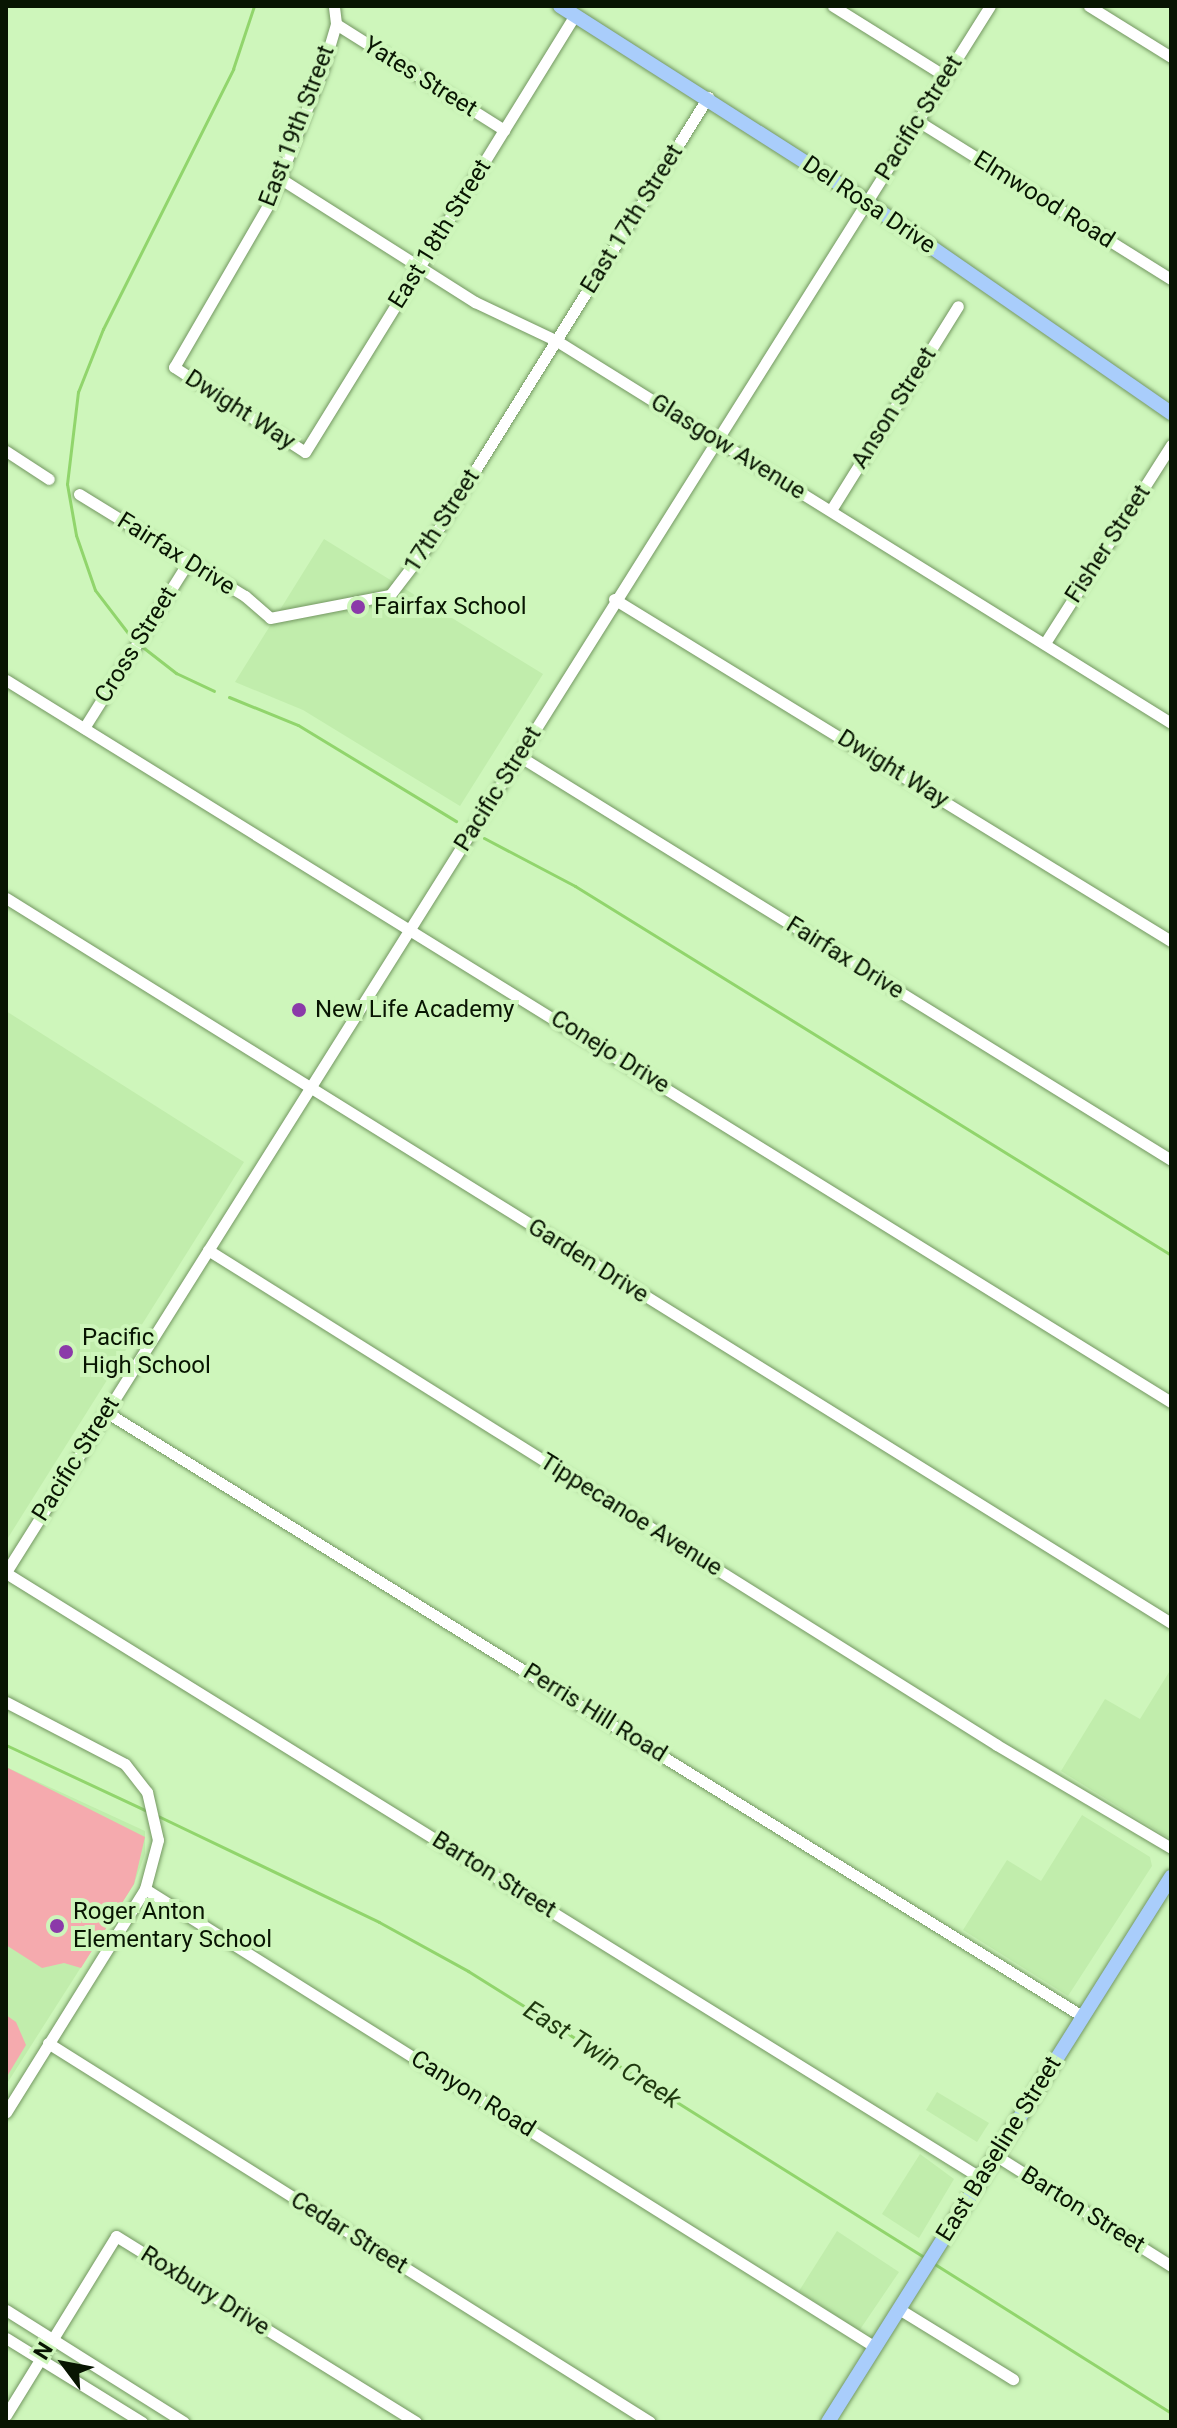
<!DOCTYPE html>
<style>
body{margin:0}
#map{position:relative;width:1177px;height:2428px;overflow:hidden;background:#cef6bb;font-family:Roboto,sans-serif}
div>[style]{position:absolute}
.built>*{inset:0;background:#c1edac}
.green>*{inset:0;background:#f5aaae}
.stream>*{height:3px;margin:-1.5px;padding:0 1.5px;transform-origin:1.5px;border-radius:1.5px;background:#91d56c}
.roads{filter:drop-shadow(0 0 2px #739761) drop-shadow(0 0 2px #739761)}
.minor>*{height:11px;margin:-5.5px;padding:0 5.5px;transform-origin:5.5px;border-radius:5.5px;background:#fff}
.major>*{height:14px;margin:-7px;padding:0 7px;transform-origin:7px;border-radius:7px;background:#a9cdfb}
.dots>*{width:22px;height:22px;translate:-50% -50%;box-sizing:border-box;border:4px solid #cef6bb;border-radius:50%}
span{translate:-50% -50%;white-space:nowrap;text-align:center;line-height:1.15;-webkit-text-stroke:8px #cef6bb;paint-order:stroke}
.street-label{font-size:24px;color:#081502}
.poi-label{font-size:24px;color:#081502}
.left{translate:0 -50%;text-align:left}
.water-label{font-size:26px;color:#1f390f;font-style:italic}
.frame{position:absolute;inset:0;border:8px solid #081502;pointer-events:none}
.north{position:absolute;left:24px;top:2324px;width:80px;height:80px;-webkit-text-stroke:6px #cef6bb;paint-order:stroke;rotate:302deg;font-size:22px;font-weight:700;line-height:32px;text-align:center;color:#081502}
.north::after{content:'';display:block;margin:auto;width:28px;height:36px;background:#081502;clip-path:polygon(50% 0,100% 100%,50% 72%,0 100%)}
</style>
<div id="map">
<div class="built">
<div style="clip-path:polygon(324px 539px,543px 674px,460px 806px,303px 710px,235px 682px)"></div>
<div style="clip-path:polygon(6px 1011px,244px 1162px,6px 1541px)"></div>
<div style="clip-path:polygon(1171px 1669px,1171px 1834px,1169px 1838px,1061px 1771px,1105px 1699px,1140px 1719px)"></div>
<div style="clip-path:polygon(6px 1767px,145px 1831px,145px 1854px,134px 1884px,6px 2085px)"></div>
<div style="clip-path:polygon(1082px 1815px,1150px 1857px,1152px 1866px,1068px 1996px,963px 1930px,1007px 1860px,1041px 1881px)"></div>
<div style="clip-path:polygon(937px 2092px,989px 2123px,977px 2142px,926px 2110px)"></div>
<div style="clip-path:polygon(920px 2154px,954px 2179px,919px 2238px,882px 2214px)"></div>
<div style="clip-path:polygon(837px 2231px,899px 2272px,859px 2331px,799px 2291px)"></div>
</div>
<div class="green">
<div style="clip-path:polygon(6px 1767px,145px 1837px,134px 1884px,81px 1968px,64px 1963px,42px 1968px,6px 1945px)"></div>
<div style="clip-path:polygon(6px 2015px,16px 2022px,26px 2045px,6px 2078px)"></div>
</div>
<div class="stream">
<div style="left:131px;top:637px;width:59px;rotate:-127.5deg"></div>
<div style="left:95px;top:590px;width:58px;rotate:-109.1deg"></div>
<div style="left:76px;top:535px;width:52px;rotate:-100deg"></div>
<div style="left:67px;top:484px;width:93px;rotate:-83.2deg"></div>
<div style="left:78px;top:392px;width:68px;rotate:-68.4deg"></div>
<div style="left:103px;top:329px;width:291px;rotate:-63.4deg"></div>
<div style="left:233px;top:69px;width:66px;rotate:-71.6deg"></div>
<div style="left:140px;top:645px;width:46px;rotate:37.9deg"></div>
<div style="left:176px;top:673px;width:42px;rotate:25.3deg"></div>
<div style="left:229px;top:697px;width:74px;rotate:22.1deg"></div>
<div style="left:298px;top:725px;width:185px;rotate:31.3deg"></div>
<div style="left:484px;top:838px;width:103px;rotate:27.8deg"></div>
<div style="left:575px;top:886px;width:701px;rotate:31.76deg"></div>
<div style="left:6px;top:1745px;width:156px;rotate:25.1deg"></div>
<div style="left:158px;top:1816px;width:245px;rotate:25.6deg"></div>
<div style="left:379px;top:1922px;width:102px;rotate:28.8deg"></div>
<div style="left:468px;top:1971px;width:542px;rotate:32.11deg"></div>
<div style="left:933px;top:2263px;width:281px;rotate:32.2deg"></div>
</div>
<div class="roads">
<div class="minor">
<div style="left:833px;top:6px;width:132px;rotate:32deg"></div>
<div style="left:1089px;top:6px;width:97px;rotate:31.9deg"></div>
<div style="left:334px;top:7px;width:17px;rotate:83deg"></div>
<div style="left:336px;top:24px;width:46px;rotate:106.5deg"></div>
<div style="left:323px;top:68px;width:142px;rotate:111.5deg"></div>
<div style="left:271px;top:200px;width:193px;rotate:120.1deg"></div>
<div style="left:174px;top:367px;width:156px;rotate:33deg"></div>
<div style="left:305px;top:452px;width:514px;rotate:-58.29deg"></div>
<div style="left:336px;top:24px;width:199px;rotate:32.2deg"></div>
<div style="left:918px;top:121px;width:298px;rotate:32deg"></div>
<div style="left:281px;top:179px;width:230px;rotate:32.4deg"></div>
<div style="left:475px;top:302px;width:91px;rotate:25.4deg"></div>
<div style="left:557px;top:341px;width:723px;rotate:31.89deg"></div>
<div style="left:6px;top:451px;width:51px;rotate:33.1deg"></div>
<div style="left:79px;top:494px;width:195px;rotate:31.6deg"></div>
<div style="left:245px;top:596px;width:33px;rotate:41deg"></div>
<div style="left:270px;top:618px;width:122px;rotate:-10.9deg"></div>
<div style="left:390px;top:595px;width:64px;rotate:-52.6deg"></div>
<div style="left:429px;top:544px;width:527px;rotate:-58.03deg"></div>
<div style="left:831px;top:510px;width:240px;rotate:-58.1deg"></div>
<div style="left:614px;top:599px;width:654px;rotate:31.55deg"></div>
<div style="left:1045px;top:643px;width:235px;rotate:-57.5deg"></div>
<div style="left:6px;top:680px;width:1371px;rotate:31.79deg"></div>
<div style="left:84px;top:728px;width:196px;rotate:-57.9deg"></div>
<div style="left:519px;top:756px;width:767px;rotate:31.78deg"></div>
<div style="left:6px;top:898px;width:1372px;rotate:31.89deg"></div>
<div style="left:208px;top:1250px;width:931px;rotate:32.1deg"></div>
<div style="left:997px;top:1745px;width:202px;rotate:30.6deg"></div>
<div style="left:106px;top:1412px;width:1148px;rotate:31.75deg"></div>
<div style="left:6px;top:1572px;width:1849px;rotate:-57.86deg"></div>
<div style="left:6px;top:1573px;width:1147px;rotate:31.82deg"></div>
<div style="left:6px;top:1702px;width:134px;rotate:27.5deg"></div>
<div style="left:125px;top:1764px;width:36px;rotate:52deg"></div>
<div style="left:147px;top:1792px;width:49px;rotate:77.1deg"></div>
<div style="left:158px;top:1840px;width:51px;rotate:104.9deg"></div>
<div style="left:145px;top:1889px;width:263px;rotate:121.9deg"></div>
<div style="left:145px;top:1889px;width:862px;rotate:32.1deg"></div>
<div style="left:48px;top:2043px;width:711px;rotate:32.19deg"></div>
<div style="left:995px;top:2155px;width:208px;rotate:32.2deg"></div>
<div style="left:899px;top:2309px;width:134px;rotate:31.6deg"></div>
<div style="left:6px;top:2310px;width:210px;rotate:32.2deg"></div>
<div style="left:6px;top:2338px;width:160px;rotate:31.7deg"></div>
<div style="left:6px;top:2415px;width:210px;rotate:-58.4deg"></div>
<div style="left:116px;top:2236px;width:353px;rotate:31.8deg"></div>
</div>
<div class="major">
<div style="left:560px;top:6px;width:343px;rotate:32.5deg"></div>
<div style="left:849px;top:190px;width:392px;rotate:34.7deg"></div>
<div style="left:828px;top:2422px;width:644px;rotate:-57.82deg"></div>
</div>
</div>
<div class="dots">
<div style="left:358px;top:607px;background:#8b3aa9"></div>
<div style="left:299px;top:1010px;background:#8b3aa9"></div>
<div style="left:66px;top:1352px;background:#8b3aa9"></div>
<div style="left:57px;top:1926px;background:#8b3aa9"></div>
</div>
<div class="street-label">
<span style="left:420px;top:77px;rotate:32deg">Yates Street</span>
<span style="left:919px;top:118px;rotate:-58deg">Pacific Street</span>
<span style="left:297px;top:126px;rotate:-69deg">East 19th Street</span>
<span style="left:1044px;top:200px;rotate:32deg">Elmwood Road</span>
<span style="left:869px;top:205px;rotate:34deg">Del Rosa Drive</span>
<span style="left:632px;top:219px;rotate:-58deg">East 17th Street</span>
<span style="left:440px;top:234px;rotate:-58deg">East 18th Street</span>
<span style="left:894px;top:408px;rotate:-58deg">Anson Street</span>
<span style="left:240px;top:410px;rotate:33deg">Dwight Way</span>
<span style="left:728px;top:447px;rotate:32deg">Glasgow Avenue</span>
<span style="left:442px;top:521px;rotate:-57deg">17th Street</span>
<span style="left:1108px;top:544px;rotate:-57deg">Fisher Street</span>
<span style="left:176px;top:554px;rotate:32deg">Fairfax Drive</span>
<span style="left:136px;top:645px;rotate:-58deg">Cross Street</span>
<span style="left:893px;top:769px;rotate:32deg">Dwight Way</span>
<span style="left:498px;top:789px;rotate:-58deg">Pacific Street</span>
<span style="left:845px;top:958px;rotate:32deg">Fairfax Drive</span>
<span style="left:610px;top:1052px;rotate:32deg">Conejo Drive</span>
<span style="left:588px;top:1261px;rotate:32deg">Garden Drive</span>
<span style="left:76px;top:1459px;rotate:-58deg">Pacific Street</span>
<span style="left:631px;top:1515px;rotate:32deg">Tippecanoe Avenue</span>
<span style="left:595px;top:1713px;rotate:32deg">Perris Hill Road</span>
<span style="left:494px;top:1875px;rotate:32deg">Barton Street</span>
<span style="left:473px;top:2094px;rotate:32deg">Canyon Road</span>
<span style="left:999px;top:2149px;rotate:-58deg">East Baseline Street</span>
<span style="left:1083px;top:2210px;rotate:32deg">Barton Street</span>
<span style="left:349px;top:2233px;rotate:32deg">Cedar Street</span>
<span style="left:205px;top:2291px;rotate:32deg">Roxbury Drive</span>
</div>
<div class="poi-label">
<span class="left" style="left:374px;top:607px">Fairfax School</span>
<span class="left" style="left:315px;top:1010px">New Life Academy</span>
<span class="left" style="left:82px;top:1352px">Pacific<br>High School</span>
<span class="left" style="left:73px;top:1926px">Roger Anton<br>Elementary School</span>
</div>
<div class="water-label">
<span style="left:602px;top:2055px;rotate:32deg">East Twin Creek</span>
</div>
<div class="frame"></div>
<div class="north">N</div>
</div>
